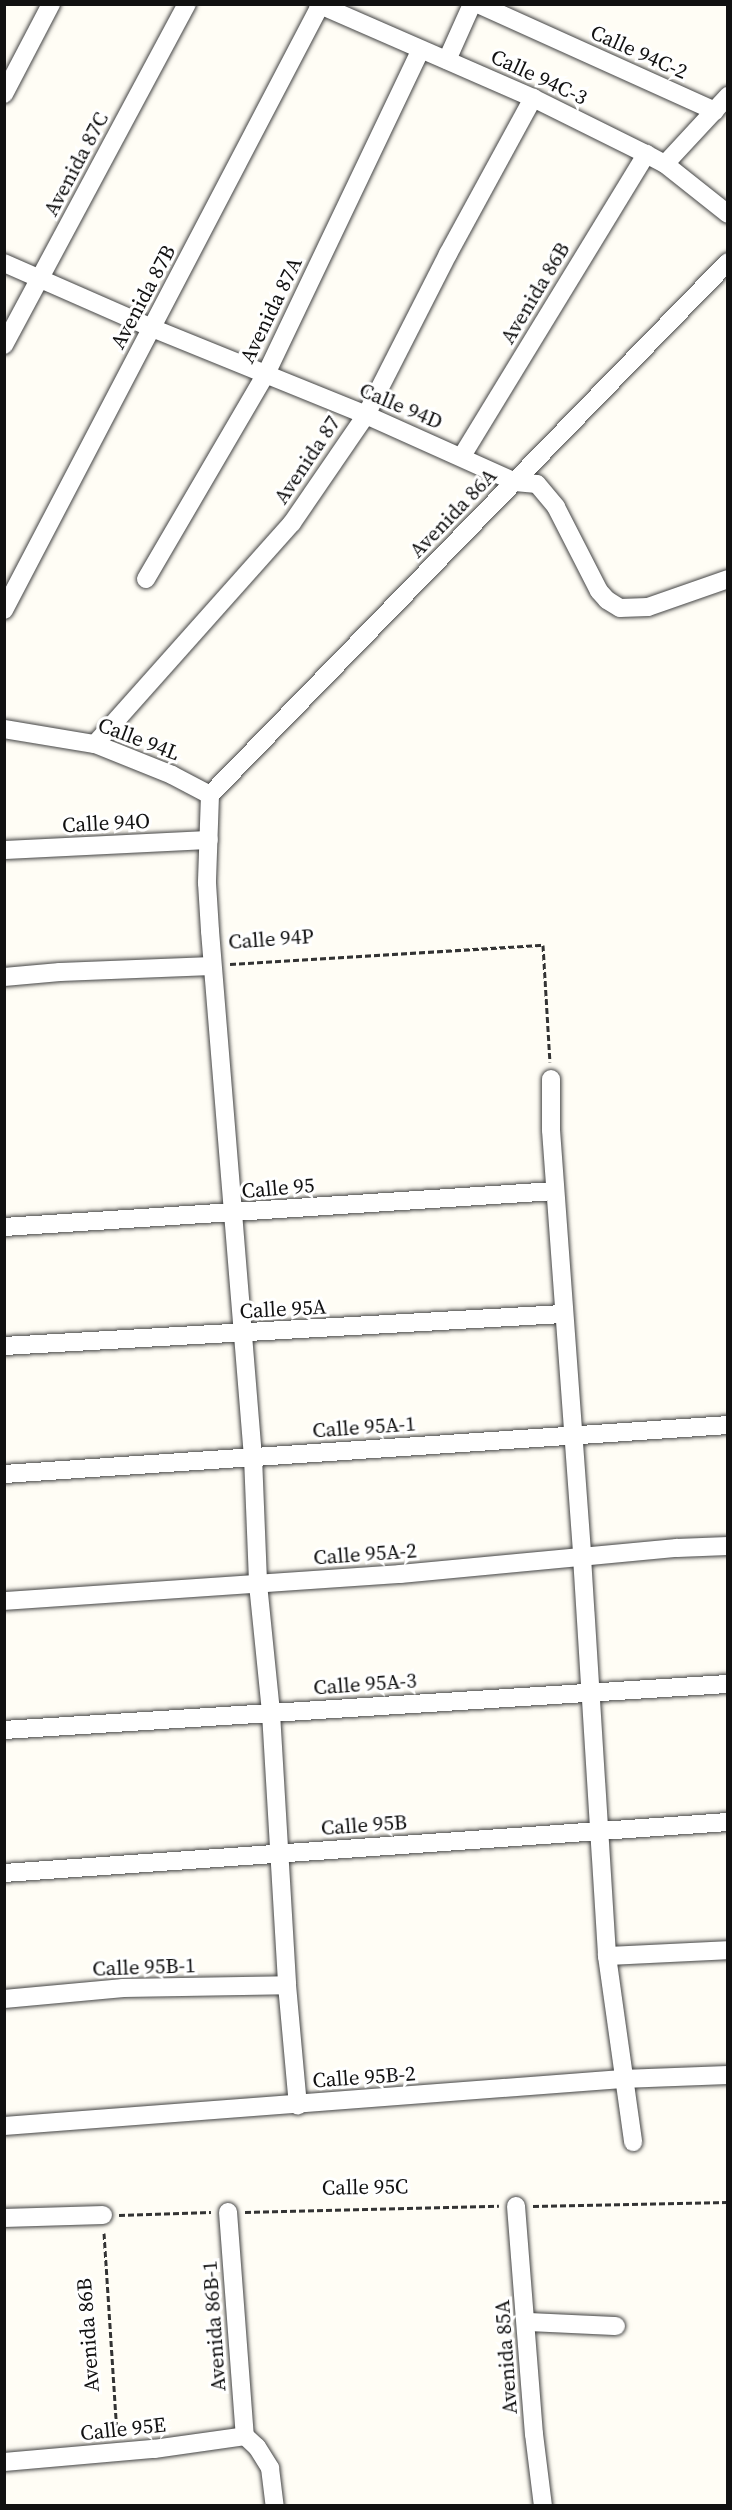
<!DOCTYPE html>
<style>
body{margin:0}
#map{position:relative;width:732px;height:2510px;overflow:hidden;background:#fffdf5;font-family:"Source Serif 4",serif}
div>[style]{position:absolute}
.path>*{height:3px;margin-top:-1.5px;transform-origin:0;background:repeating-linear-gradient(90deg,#333 0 6px,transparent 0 9px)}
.roads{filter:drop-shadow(0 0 2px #444) drop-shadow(0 0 2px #444)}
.minor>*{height:18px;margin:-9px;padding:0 9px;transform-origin:9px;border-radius:9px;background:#fff}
span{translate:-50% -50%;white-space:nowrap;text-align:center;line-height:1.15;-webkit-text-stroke:6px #fff;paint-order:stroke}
.street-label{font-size:21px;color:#111}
.frame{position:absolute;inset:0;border:6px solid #111;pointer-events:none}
</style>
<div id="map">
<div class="path">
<div style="left:230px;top:964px;width:314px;rotate:-3.5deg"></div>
<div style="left:543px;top:945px;width:117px;rotate:86.6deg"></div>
<div style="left:533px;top:2206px;width:195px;rotate:-1.2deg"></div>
<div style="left:245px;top:2212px;width:254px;rotate:-1.4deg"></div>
<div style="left:119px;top:2215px;width:92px;rotate:-1.9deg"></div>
<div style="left:104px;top:2233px;width:203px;rotate:86.3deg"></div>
</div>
<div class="roads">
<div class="minor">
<div style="left:318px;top:4px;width:235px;rotate:23.6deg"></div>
<div style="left:533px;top:98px;width:126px;rotate:26.4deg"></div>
<div style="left:646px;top:154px;width:21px;rotate:28deg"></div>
<div style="left:665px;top:164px;width:80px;rotate:38.4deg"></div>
<div style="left:478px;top:4px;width:260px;rotate:24.3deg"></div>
<div style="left:447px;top:60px;width:61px;rotate:-65.9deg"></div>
<div style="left:4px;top:94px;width:102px;rotate:-62.4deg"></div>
<div style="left:665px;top:164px;width:93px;rotate:-47.2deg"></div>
<div style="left:4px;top:263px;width:162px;rotate:23.7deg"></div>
<div style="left:152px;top:328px;width:231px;rotate:22.1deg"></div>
<div style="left:366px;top:415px;width:163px;rotate:24.2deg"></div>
<div style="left:515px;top:482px;width:22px;rotate:5deg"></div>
<div style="left:537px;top:484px;width:30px;rotate:50deg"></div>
<div style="left:556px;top:507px;width:94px;rotate:62.9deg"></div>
<div style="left:599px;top:591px;width:12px;rotate:48deg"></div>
<div style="left:607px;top:600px;width:15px;rotate:32deg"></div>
<div style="left:620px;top:608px;width:28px;rotate:-2deg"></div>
<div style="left:648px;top:607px;width:85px;rotate:-19.3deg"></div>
<div style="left:4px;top:345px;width:387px;rotate:-61.8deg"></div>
<div style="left:462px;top:456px;width:354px;rotate:-58.6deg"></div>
<div style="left:146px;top:579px;width:238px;rotate:-59.7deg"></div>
<div style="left:266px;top:374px;width:358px;rotate:-64.5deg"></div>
<div style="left:4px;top:610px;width:684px;rotate:-62.39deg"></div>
<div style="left:4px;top:729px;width:92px;rotate:9.4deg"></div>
<div style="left:95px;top:744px;width:83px;rotate:21.9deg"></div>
<div style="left:172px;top:775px;width:43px;rotate:27.8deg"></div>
<div style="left:210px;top:795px;width:88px;rotate:92deg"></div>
<div style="left:207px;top:883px;width:48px;rotate:86.4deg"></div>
<div style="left:210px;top:931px;width:528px;rotate:85.33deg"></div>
<div style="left:253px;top:1457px;width:127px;rotate:87.7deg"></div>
<div style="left:258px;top:1584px;width:130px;rotate:84.2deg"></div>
<div style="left:271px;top:1713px;width:272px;rotate:86.6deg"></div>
<div style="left:287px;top:1985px;width:121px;rotate:84.8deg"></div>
<div style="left:95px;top:744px;width:296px;rotate:-48.3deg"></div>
<div style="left:292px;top:523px;width:131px;rotate:-55.6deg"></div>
<div style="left:366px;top:415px;width:181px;rotate:-63deg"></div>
<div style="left:448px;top:254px;width:178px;rotate:-61.4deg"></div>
<div style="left:210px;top:795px;width:743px;rotate:-45.82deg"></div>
<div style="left:4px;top:850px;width:205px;rotate:-2.8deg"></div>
<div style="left:4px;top:977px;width:56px;rotate:-5.1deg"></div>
<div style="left:60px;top:972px;width:152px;rotate:-2.3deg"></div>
<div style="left:551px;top:1079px;width:51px;rotate:90deg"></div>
<div style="left:551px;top:1130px;width:428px;rotate:85.8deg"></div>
<div style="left:582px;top:1557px;width:400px;rotate:86.4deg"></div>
<div style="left:607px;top:1956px;width:188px;rotate:82deg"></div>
<div style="left:4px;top:1227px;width:552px;rotate:-3.74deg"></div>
<div style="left:4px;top:1346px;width:560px;rotate:-3.28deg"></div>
<div style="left:4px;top:1474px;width:726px;rotate:-3.87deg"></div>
<div style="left:4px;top:1601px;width:397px;rotate:-3.9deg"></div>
<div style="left:400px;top:1574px;width:278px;rotate:-5.4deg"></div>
<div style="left:677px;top:1548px;width:51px;rotate:-2.2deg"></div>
<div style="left:4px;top:1730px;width:725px;rotate:-3.64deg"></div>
<div style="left:4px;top:1873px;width:726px;rotate:-4.03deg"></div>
<div style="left:607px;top:1956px;width:121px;rotate:-2.8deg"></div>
<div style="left:4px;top:1999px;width:120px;rotate:-5.3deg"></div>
<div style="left:123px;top:1988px;width:164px;rotate:-1deg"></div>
<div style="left:4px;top:2126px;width:620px;rotate:-4.35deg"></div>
<div style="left:622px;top:2079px;width:106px;rotate:-2.2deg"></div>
<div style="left:516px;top:2206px;width:229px;rotate:85.5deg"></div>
<div style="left:534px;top:2434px;width:73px;rotate:82.9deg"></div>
<div style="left:228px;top:2212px;width:225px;rotate:85.7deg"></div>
<div style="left:4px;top:2218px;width:99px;rotate:-1.7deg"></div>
<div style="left:527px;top:2322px;width:89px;rotate:2.6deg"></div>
<div style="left:245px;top:2436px;width:16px;rotate:43deg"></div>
<div style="left:257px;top:2447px;width:25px;rotate:58deg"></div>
<div style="left:270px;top:2468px;width:38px;rotate:83deg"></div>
<div style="left:4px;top:2462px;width:151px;rotate:-5deg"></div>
<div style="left:154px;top:2449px;width:92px;rotate:-8.1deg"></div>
</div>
</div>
<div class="street-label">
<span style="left:639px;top:52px;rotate:24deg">Calle 94C-2</span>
<span style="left:539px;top:77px;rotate:25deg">Calle 94C-3</span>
<span style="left:76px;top:164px;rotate:-62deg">Avenida 87C</span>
<span style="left:535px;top:293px;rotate:-59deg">Avenida 86B</span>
<span style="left:143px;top:297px;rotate:-62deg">Avenida 87B</span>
<span style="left:271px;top:310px;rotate:-64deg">Avenida 87A</span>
<span style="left:401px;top:406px;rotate:23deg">Calle 94D</span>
<span style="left:307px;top:460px;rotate:-56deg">Avenida 87</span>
<span style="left:453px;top:513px;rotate:-46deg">Avenida 86A</span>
<span style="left:139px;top:739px;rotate:21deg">Calle 94L</span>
<span style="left:106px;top:823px;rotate:-3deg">Calle 94O</span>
<span style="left:271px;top:939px;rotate:-4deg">Calle 94P</span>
<span style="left:278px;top:1188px;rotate:-5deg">Calle 95</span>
<span style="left:283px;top:1309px;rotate:-3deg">Calle 95A</span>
<span style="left:364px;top:1427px;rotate:-4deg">Calle 95A-1</span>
<span style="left:365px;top:1554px;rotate:-4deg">Calle 95A-2</span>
<span style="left:365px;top:1684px;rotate:-4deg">Calle 95A-3</span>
<span style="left:364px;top:1825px;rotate:-4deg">Calle 95B</span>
<span style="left:144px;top:1967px;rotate:-2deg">Calle 95B-1</span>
<span style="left:364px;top:2077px;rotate:-4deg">Calle 95B-2</span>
<span style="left:365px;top:2187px;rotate:-1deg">Calle 95C</span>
<span style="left:214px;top:2326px;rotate:-94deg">Avenida 86B-1</span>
<span style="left:88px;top:2335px;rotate:-94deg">Avenida 86B</span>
<span style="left:506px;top:2357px;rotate:-94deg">Avenida 85A</span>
<span style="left:123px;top:2429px;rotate:-6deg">Calle 95E</span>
</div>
<div class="frame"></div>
</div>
